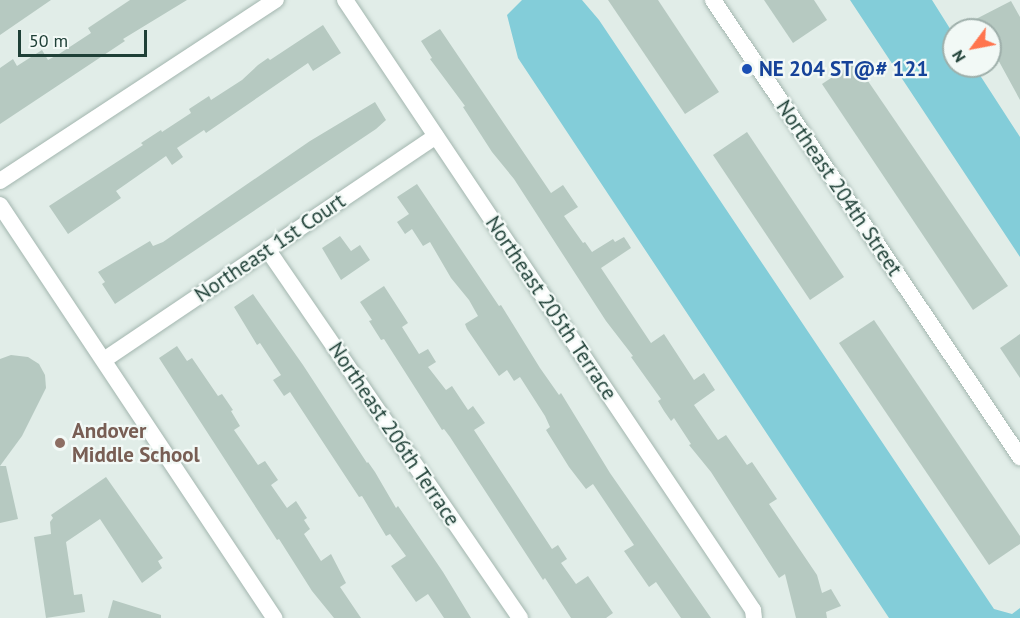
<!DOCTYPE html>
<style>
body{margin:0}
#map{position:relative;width:1020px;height:618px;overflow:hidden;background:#e1ede8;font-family:"PT Sans",sans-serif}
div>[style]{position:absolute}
.water>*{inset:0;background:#83cdd9}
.building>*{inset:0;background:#b6c9c1}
.roads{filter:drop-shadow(0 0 2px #a3b6af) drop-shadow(0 0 2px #a3b6af)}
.minor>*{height:16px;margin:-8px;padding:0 8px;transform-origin:8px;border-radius:8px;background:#fff}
.dots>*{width:16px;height:16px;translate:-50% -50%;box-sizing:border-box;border:3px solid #f2f9f6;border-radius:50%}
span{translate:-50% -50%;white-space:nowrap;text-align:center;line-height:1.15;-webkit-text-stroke:4.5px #f2f9f6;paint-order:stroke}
.transit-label{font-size:21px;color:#164399;font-weight:700}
.left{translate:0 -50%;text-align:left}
.street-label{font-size:21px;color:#1f4037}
.education-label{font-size:21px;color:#785e54;font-weight:700}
.north{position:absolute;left:942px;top:18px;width:60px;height:60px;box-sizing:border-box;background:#f2f9f6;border:2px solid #9eafaa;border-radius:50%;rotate:238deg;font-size:16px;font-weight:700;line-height:24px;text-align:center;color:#1f4037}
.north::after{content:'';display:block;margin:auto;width:21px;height:27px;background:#ff754e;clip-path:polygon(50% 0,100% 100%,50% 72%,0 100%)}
.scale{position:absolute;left:18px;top:30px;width:129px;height:27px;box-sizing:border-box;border:3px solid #1f4037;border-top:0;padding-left:8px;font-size:18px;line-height:21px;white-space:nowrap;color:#1f4037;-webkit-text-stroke:4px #f2f9f6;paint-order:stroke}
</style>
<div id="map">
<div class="water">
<div style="clip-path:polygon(522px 0,582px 0,599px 20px,994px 609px,1012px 614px,1020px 608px,1020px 618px,889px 618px,518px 58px,507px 15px)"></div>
<div style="clip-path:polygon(850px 0,932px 0,954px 35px,954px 66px,974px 66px,1020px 137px,1020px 257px)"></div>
</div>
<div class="building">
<div style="clip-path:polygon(0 0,51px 0,0 35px)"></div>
<div style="clip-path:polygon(130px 0,187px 0,123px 39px,125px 41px,0 124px,0 68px,13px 59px,17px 66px,42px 50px,48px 60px,59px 54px,91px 33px,88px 28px)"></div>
<div style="clip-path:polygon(608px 0,658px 0,719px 92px,685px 114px)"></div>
<div style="clip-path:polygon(764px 0,814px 0,827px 20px,793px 43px)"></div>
<div style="clip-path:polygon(1011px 1px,1020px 17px,1020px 100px,990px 45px,990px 30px,982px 30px,976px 19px)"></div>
<div style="clip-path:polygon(323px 25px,341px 53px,313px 71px,308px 63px,206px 133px,204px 130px,177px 148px,183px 157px,172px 165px,166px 156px,116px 191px,121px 198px,68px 234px,49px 206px,143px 145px,141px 143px,161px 130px,162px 132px,191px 113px,189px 109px,209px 96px,211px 100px,242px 80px,258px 65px,268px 58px,270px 60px)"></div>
<div style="clip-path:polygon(440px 29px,551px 193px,563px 185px,578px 207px,564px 216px,583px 243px,585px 242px,592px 252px,613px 239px,615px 242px,624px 237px,628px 243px,631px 248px,601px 268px,651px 343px,664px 334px,694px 380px,704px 373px,715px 390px,694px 405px,718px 440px,726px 435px,747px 465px,752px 462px,777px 499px,769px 504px,817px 575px,822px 593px,831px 589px,841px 606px,826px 612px,827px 618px,796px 618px,785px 574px,779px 578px,711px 472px,689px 445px,691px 444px,674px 418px,671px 421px,664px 411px,658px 401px,661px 399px,631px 357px,633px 356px,606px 321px,514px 179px,492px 152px,463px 107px,465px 106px,430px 59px,432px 58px,421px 41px)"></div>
<div style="clip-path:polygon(855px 62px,1008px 286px,973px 310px,822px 84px)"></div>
<div style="clip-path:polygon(375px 102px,386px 120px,376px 129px,115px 304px,102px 284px,105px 282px,98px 272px,150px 241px,153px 246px,163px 242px,310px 141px)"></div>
<div style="clip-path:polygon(747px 132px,844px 277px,810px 300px,713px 155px)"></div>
<div style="clip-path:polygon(417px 184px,499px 306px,501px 305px,540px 368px,559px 395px,561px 393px,610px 473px,711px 618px,681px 618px,656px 582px,649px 587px,624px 551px,634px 545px,593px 484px,586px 489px,569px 467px,546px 430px,550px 427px,545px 416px,520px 377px,514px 381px,507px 370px,499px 376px,467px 329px,465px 324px,478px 316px,469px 300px,451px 278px,430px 242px,423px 246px,412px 229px,405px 234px,397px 222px,409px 214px,397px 197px)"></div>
<div style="clip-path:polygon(340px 236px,351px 251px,360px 245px,370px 260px,341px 280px,322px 248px)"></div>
<div style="clip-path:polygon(384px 286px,408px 323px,402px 327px,419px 354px,428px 349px,436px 362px,428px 367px,446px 390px,452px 386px,468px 410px,473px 406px,485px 423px,474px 430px,552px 549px,558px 545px,567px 559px,561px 563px,576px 584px,588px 576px,613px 613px,606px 618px,571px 618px,545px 578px,543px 580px,450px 437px,444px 429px,442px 430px,384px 339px,381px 340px,369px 321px,372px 320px,360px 302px)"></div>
<div style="clip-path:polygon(253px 294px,303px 365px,367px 463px,368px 462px,375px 472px,396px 508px,398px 506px,443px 572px,471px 618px,444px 618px,428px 594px,416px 602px,391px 566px,406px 556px,390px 534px,386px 536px,362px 496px,359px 497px,290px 392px,284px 396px,273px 380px,281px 375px,260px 343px,257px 345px,234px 307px)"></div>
<div style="clip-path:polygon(874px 320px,1020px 536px,1020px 544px,989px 565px,839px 343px)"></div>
<div style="clip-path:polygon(1020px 334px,1020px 378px,1000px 348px)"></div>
<div style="clip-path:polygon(177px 346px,187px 361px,192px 358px,218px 396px,222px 394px,233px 410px,231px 411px,240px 426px,234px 430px,258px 465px,265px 461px,278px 480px,271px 485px,287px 508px,296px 501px,307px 518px,304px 520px,310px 529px,304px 534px,321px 561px,331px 554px,346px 583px,340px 587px,361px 618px,334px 618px,312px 591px,279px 539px,277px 540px,159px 358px)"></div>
<div style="clip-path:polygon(11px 355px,28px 357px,39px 364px,45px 375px,46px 388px,22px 436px,0 466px,0 359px)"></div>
<div style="clip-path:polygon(0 466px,6px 466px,18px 519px,0 523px)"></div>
<div style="clip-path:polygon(106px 477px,163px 558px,158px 561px,162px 568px,142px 583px,100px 519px,66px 542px,74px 595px,82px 594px,85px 612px,46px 618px,34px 537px,51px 534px,50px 522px,53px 518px,51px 515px)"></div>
<div style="clip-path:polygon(113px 600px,161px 615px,161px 618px,108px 618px)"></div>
</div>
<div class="roads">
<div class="minor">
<div style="left:345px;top:0;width:734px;rotate:56.22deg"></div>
<div style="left:753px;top:610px;width:8px;rotate:83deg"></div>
<div style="left:713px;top:0;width:551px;rotate:56.11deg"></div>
<div style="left:0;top:181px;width:330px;rotate:-33.3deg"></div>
<div style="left:0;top:205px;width:496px;rotate:56.4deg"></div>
<div style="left:268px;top:250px;width:446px;rotate:55.6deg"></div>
<div style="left:104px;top:360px;width:400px;rotate:-34deg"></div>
</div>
</div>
<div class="dots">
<div style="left:747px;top:69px;background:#1a4fb4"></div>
<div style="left:60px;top:443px;background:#8d6e63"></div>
</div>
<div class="transit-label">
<span class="left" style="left:759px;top:69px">NE 204 ST@# 121</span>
</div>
<div class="street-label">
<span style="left:839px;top:188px;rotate:56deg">Northeast 204th Street</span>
<span style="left:270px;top:248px;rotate:-34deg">Northeast 1st Court</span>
<span style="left:551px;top:308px;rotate:56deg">Northeast 205th Terrace</span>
<span style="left:394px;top:434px;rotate:56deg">Northeast 206th Terrace</span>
</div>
<div class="education-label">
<span class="left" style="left:72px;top:443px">Andover<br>Middle School</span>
</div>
<div class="north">N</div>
<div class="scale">50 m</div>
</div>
